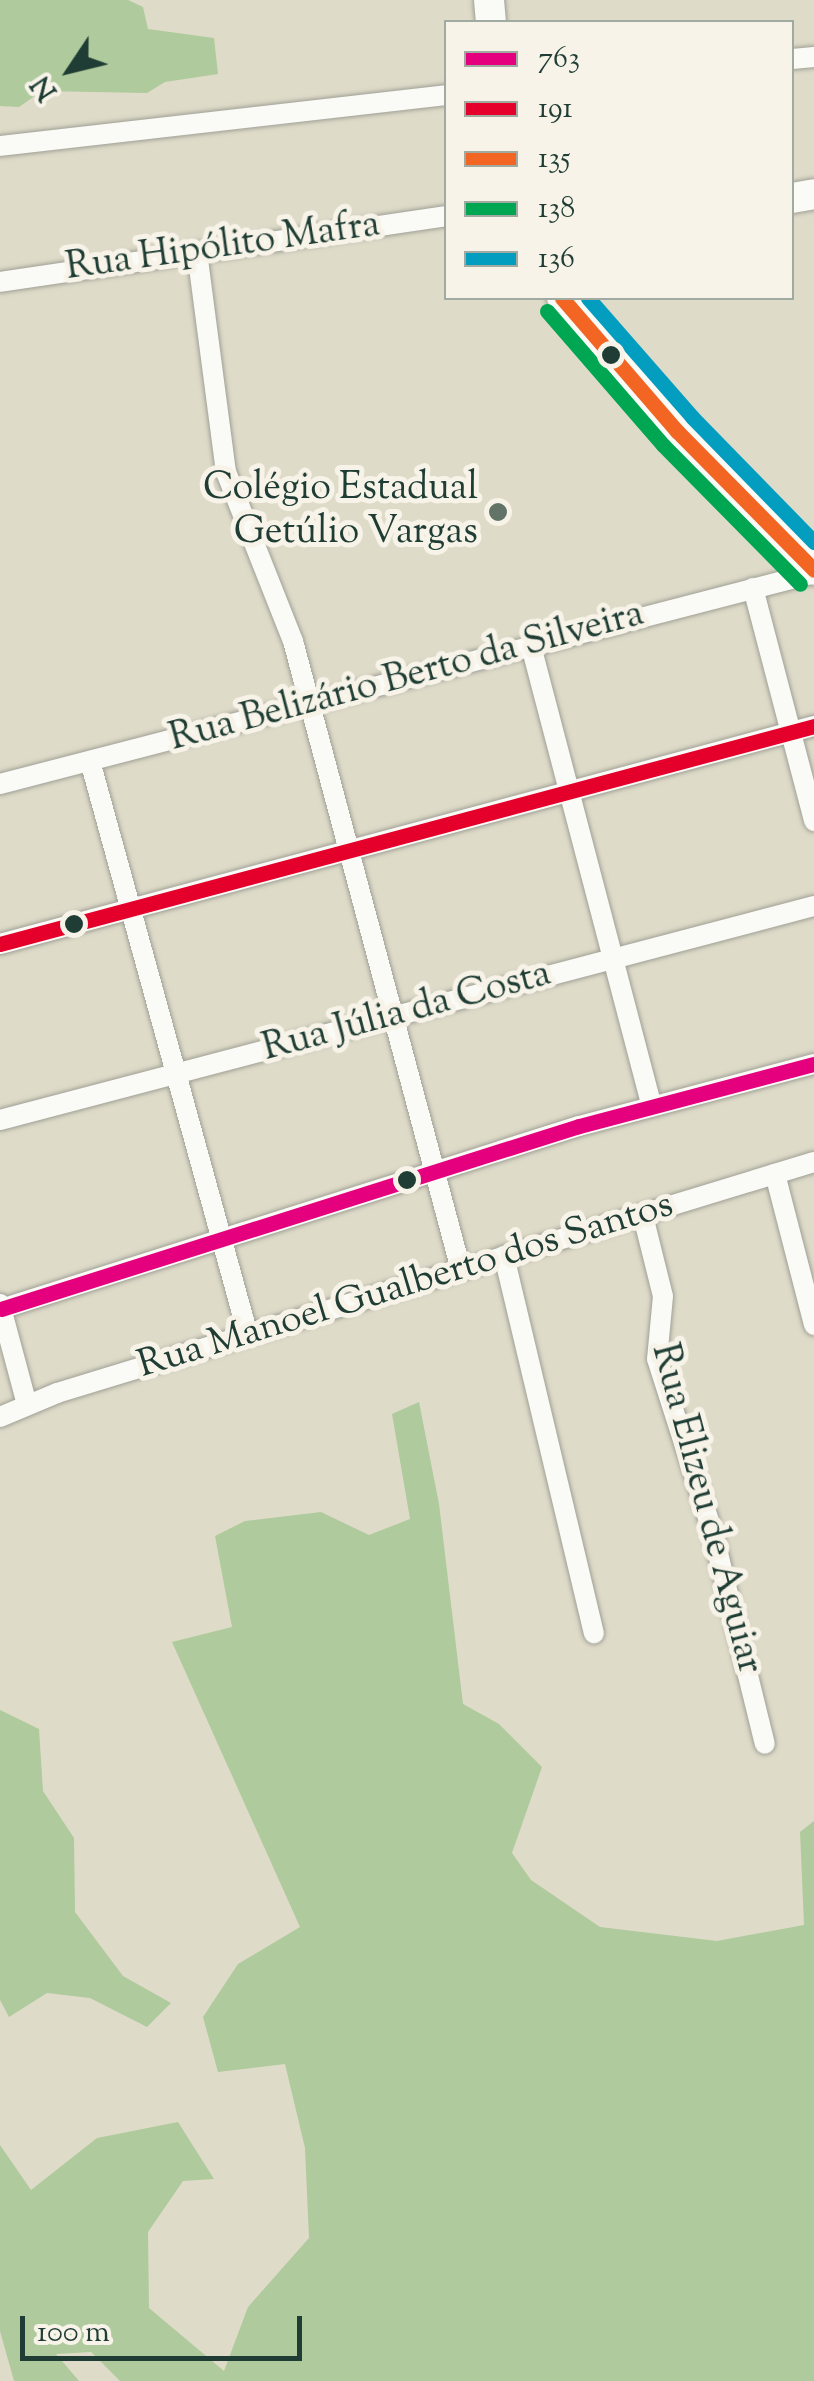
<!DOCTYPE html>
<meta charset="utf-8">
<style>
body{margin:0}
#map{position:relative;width:814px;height:2381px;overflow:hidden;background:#dfdbc9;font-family:"Sorts Mill Goudy",serif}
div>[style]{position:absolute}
.forest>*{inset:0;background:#afca9c}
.roads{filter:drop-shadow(0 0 2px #9fa095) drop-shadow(0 0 2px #9fa095)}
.street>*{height:20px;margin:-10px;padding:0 10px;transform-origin:10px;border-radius:10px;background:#fafaf7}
.secondary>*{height:30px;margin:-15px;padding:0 15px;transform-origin:15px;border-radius:15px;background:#fafaf7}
.bus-1>*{height:15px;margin:-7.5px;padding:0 7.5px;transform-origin:7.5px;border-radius:7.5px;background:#e5007d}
.bus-2>*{height:15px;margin:-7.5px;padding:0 7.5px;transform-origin:7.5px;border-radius:7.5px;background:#e4002b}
.bus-3>*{height:15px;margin:-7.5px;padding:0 7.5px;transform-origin:7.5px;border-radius:7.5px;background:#f26522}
.bus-4>*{height:15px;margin:-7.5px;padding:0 7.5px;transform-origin:7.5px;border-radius:7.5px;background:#00a651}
.bus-5>*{height:15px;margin:-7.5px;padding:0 7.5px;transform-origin:7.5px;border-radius:7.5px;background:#039ebf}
.dots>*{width:28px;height:28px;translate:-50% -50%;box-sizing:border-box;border:5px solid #f7f3e8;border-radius:50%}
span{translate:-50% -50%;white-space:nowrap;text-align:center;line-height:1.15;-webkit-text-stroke:10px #f7f3e8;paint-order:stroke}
.street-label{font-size:38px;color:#1f3d34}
.poi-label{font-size:38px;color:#1f3d34}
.right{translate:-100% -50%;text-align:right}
.legend{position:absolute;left:444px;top:20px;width:350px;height:280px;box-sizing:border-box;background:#f7f3e8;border:2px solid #a1aaa0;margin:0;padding:12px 18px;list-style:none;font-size:30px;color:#1f3d34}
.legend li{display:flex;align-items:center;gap:20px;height:50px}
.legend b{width:50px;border:2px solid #a1aaa0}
.north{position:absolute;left:20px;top:20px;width:100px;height:100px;-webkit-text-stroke:8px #f7f3e8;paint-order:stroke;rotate:235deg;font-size:28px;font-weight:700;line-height:40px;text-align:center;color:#1f3d34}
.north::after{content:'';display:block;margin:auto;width:35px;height:45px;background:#1f3d34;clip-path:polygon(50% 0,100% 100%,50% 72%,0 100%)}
.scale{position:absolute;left:20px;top:2316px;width:282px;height:45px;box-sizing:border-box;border:5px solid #1f3d34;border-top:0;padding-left:12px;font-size:30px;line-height:35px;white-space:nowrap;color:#1f3d34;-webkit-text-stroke:8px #f7f3e8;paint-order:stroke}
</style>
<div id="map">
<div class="forest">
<div style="clip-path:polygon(0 0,128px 0,143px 7px,148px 29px,214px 38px,218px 74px,165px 82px,147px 93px,42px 91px,19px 107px,0 106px)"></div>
<div style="clip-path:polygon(419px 1402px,439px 1504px,463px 1704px,499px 1724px,542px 1767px,512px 1853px,531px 1880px,600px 1927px,717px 1941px,804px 1925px,800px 1832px,814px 1821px,814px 2381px,120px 2381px,91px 2352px,56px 2354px,79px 2381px,14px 2381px,0 2331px,0 2145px,31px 2190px,97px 2138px,178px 2122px,214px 2179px,183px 2181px,148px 2232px,149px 2308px,224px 2371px,248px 2307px,309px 2238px,305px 2148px,285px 2064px,218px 2072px,203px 2017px,238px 1964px,300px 1927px,172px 1642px,232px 1627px,215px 1536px,245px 1521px,321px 1512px,369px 1535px,410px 1519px,392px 1414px)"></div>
<div style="clip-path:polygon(0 1710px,39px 1729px,43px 1791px,74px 1838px,75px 1912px,123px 1976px,171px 2003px,147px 2027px,90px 1998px,47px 1993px,9px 2017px,0 2000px)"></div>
</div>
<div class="roads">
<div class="street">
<div style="left:792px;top:59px;width:22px;rotate:-5deg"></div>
<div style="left:0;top:146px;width:450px;rotate:-6.5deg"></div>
<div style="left:197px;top:252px;width:222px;rotate:82.5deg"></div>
<div style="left:226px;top:472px;width:182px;rotate:68.4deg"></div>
<div style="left:293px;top:641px;width:651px;rotate:75.05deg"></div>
<div style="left:0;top:282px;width:452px;rotate:-8.4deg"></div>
<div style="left:753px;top:588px;width:241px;rotate:75.3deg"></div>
<div style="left:531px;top:646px;width:476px;rotate:75.3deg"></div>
<div style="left:90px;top:761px;width:595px;rotate:74.61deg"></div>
<div style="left:0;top:784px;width:841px;rotate:-14.53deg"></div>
<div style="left:0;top:944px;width:843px;rotate:-14.99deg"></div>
<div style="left:0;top:1120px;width:842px;rotate:-14.73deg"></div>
<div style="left:775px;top:1174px;width:156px;rotate:75.5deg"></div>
<div style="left:643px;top:1216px;width:82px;rotate:76deg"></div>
<div style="left:663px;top:1296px;width:63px;rotate:95.4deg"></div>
<div style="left:657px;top:1359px;width:183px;rotate:72.2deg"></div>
<div style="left:713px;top:1533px;width:217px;rotate:76.2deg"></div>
<div style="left:504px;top:1256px;width:388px;rotate:76.6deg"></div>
<div style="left:0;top:1304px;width:105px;rotate:75deg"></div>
<div style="left:1px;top:1309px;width:606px;rotate:-17.57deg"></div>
<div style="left:579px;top:1126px;width:243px;rotate:-14.8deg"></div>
<div style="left:0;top:1417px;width:62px;rotate:-22.8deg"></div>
<div style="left:57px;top:1393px;width:791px;rotate:-16.97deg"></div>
</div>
<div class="secondary">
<div style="left:489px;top:0;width:22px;rotate:85deg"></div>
<div style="left:792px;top:198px;width:22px;rotate:-10deg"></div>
<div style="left:562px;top:298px;width:176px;rotate:49.2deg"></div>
<div style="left:677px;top:431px;width:195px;rotate:45.4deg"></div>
</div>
</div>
<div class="bus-1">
<div style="left:1px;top:1309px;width:606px;rotate:-17.57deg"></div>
<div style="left:579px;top:1126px;width:243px;rotate:-14.8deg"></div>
</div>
<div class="bus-2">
<div style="left:0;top:944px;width:843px;rotate:-14.99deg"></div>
</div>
<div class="bus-3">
<div style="left:562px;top:298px;width:176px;rotate:49.2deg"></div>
<div style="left:677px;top:431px;width:195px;rotate:45.4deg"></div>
</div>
<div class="bus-4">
<div style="left:547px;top:311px;width:177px;rotate:49.1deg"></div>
<div style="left:663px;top:445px;width:195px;rotate:45.4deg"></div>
</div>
<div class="bus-5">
<div style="left:588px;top:298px;width:158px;rotate:48.8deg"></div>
<div style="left:692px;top:417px;width:175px;rotate:45.7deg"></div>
</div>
<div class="dots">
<div style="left:611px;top:355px;background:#1f3d34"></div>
<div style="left:498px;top:512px;background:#627468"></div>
<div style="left:74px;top:924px;background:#1f3d34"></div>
<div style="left:407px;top:1180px;background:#1f3d34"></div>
</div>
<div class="street-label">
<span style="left:223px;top:248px;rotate:-8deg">Rua Hipólito Mafra</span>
<span style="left:407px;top:678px;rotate:-15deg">Rua Belizário Berto da Silveira</span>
<span style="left:407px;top:1013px;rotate:-15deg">Rua Júlia da Costa</span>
<span style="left:406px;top:1287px;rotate:-17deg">Rua Manoel Gualberto dos Santos</span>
<span style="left:705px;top:1509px;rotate:75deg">Rua Elizeu de Aguiar</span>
</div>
<div class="poi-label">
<span class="right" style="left:478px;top:512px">Colégio Estadual<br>Getúlio Vargas</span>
</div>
<ul class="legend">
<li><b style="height:12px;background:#e5007d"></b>763</li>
<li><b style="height:12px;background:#e4002b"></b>191</li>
<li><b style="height:12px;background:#f26522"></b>135</li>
<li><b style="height:12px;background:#00a651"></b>138</li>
<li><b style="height:12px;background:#039ebf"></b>136</li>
</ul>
<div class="north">N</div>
<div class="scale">100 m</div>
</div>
